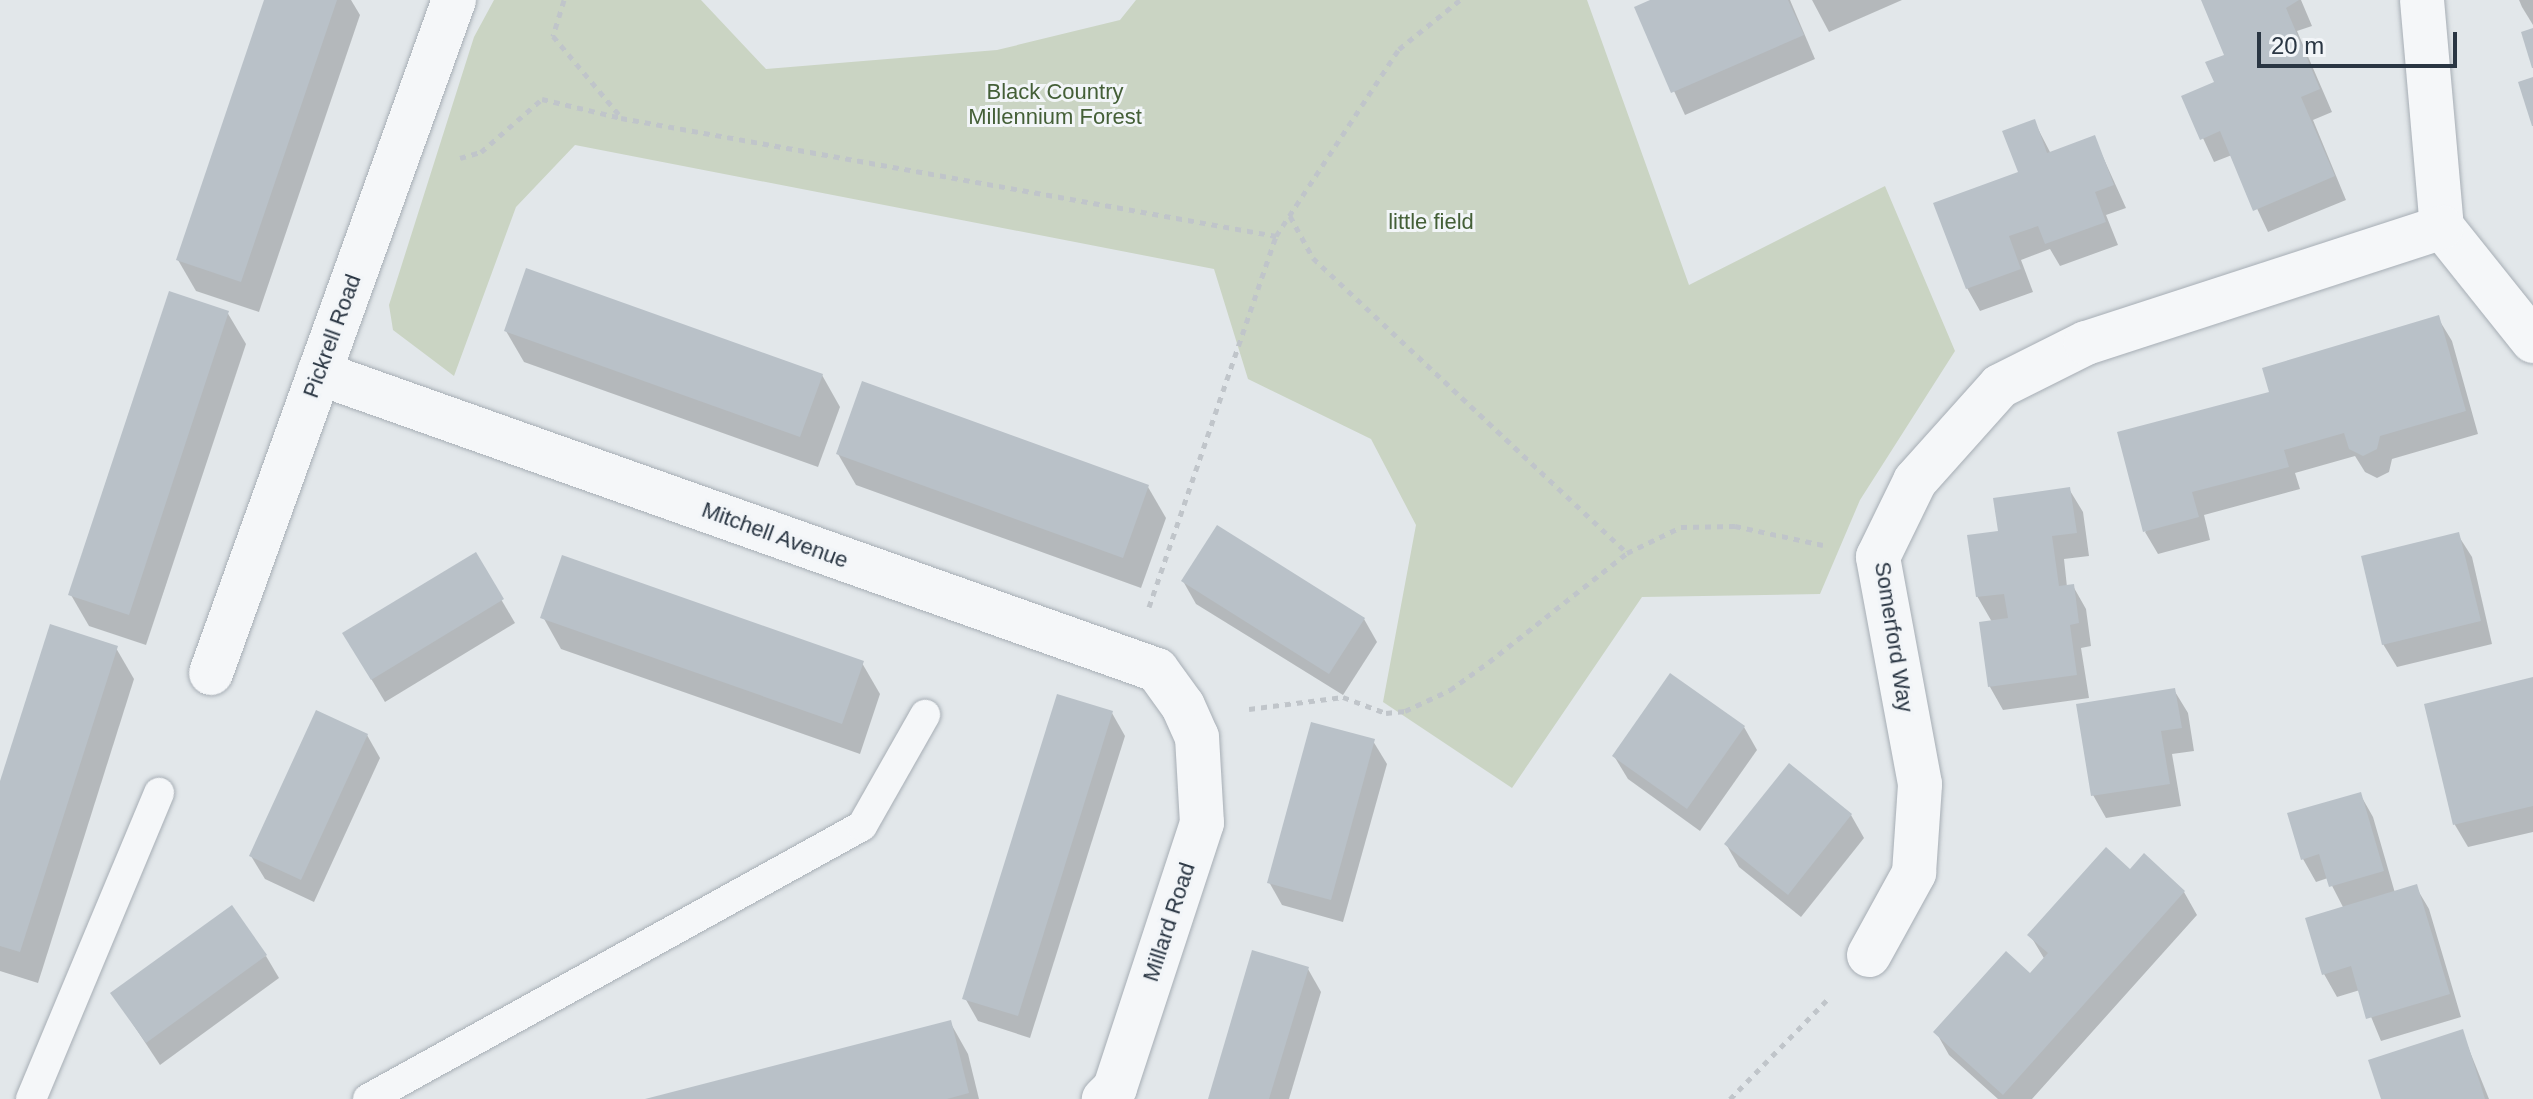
<!DOCTYPE html>
<style>
body{margin:0}
#map{position:relative;width:2533px;height:1099px;overflow:hidden;background:#e2e7ea;font-family:Helvetica,sans-serif}
div>[style]{position:absolute}
.green>*{inset:0;background:#cad4c3}
.shadow>*{inset:0;background:#0003}
.building>*{inset:0;background:#b9c1c8}
.path>*{height:5px;margin-top:-2.5px;transform-origin:0;background:repeating-linear-gradient(90deg,#c0c5ca 0 6px,transparent 0 12px)}
.roads{filter:drop-shadow(0 0 2px #a7aeb5) drop-shadow(0 0 2px #a7aeb5)}
.lane>*{height:30px;margin:-15px;padding:0 15px;transform-origin:15px;border-radius:15px;background:#f5f7f9}
.street>*{height:44px;margin:-22px;padding:0 22px;transform-origin:22px;border-radius:22px;background:#f5f7f9}
span{translate:-50% -50%;white-space:nowrap;text-align:center;line-height:1.15;-webkit-text-stroke:6px #f2f5f8;paint-order:stroke}
.park-label{font-size:22px;color:#445f37}
.street-label{font-size:22px;color:#2a3643}
.scale{position:absolute;left:2257px;top:32px;width:200px;height:36px;box-sizing:border-box;border:4px solid #2a3643;border-top:0;padding-left:10px;font-size:24px;line-height:28px;white-space:nowrap;color:#2a3643;-webkit-text-stroke:6px #f2f5f8;paint-order:stroke}
</style>
<div id="map">
<div class="green">
<div style="clip-path:polygon(494px 0,701px 0,766px 69px,997px 50px,1120px 20px,1136px 0,1587px 0,1689px 285px,1885px 186px,1955px 351px,1860px 500px,1820px 594px,1642px 597px,1512px 788px,1383px 702px,1416px 525px,1371px 439px,1248px 379px,1214px 269px,575px 145px,516px 207px,454px 376px,393px 330px,389px 305px,474px 37px)"></div>
</div>
<div class="shadow">
<div style="clip-path:polygon(266px 0,351px 0,360px 15px,259px 312px,196px 291px,178px 260px)"></div>
<div style="clip-path:polygon(1655px 0,1790px 0,1815px 59px,1685px 115px,1636px 8px)"></div>
<div style="clip-path:polygon(1812px 0,1902px 0,1829px 32px)"></div>
<div style="clip-path:polygon(2203px 0,2301px 0,2312px 26px,2297px 31px,2332px 112px,2313px 120px,2346px 200px,2268px 232px,2232px 155px,2214px 162px,2184px 97px,2216px 83px,2227px 56px)"></div>
<div style="clip-path:polygon(2519px 0,2533px 0,2533px 25px,2522px 7px)"></div>
<div style="clip-path:polygon(2034px 121px,2051px 154px,2094px 137px,2126px 208px,2106px 215px,2118px 245px,2060px 266px,2050px 249px,2021px 260px,2033px 292px,1980px 311px,1967px 288px,2020px 173px)"></div>
<div style="clip-path:polygon(227px 312px,246px 344px,146px 645px,89px 626px,71px 595px)"></div>
<div style="clip-path:polygon(2438px 318px,2452px 341px,2478px 434px,2392px 459px,2389px 472px,2377px 478px,2365px 472px,2355px 456px,2295px 473px,2300px 489px,2204px 515px,2210px 540px,2158px 554px,2145px 532px,2271px 393px)"></div>
<div style="clip-path:polygon(506px 331px,822px 375px,840px 407px,818px 467px,524px 362px)"></div>
<div style="clip-path:polygon(838px 454px,1148px 487px,1166px 518px,1141px 588px,856px 485px)"></div>
<div style="clip-path:polygon(2069px 489px,2083px 512px,2089px 556px,2064px 559px,2067px 587px,2073px 586px,2086px 609px,2091px 646px,2081px 648px,2089px 698px,2003px 710px,1990px 687px,1982px 624px,1992px 622px,1977px 596px,2000px 533px)"></div>
<div style="clip-path:polygon(2458px 535px,2472px 557px,2492px 644px,2397px 667px,2383px 644px)"></div>
<div style="clip-path:polygon(475px 555px,515px 623px,385px 702px,358px 657px)"></div>
<div style="clip-path:polygon(1183px 581px,1364px 619px,1377px 642px,1343px 695px,1196px 604px)"></div>
<div style="clip-path:polygon(543px 617px,862px 663px,880px 694px,860px 754px,561px 649px)"></div>
<div style="clip-path:polygon(116px 648px,134px 679px,38px 983px,0 971px,0 788px)"></div>
<div style="clip-path:polygon(2533px 680px,2533px 832px,2468px 847px,2455px 825px,2426px 705px)"></div>
<div style="clip-path:polygon(2174px 690px,2188px 713px,2194px 751px,2172px 754px,2181px 806px,2106px 818px,2093px 795px)"></div>
<div style="clip-path:polygon(1112px 713px,1125px 736px,1030px 1038px,978px 1021px,965px 998px)"></div>
<div style="clip-path:polygon(1744px 727px,1757px 750px,1700px 831px,1628px 779px,1614px 756px)"></div>
<div style="clip-path:polygon(367px 735px,380px 758px,314px 902px,265px 879px,251px 856px)"></div>
<div style="clip-path:polygon(1373px 741px,1387px 764px,1343px 922px,1282px 905px,1269px 882px)"></div>
<div style="clip-path:polygon(2360px 794px,2373px 817px,2395px 893px,2416px 887px,2429px 909px,2461px 1017px,2381px 1041px,2360px 990px,2337px 997px,2324px 974px,2308px 920px,2344px 909px,2328px 878px,2316px 882px,2303px 859px)"></div>
<div style="clip-path:polygon(1851px 815px,1864px 838px,1801px 917px,1739px 867px,1726px 844px)"></div>
<div style="clip-path:polygon(2144px 856px,2184px 892px,2197px 915px,2032px 1099px,1998px 1099px,1949px 1055px,1936px 1032px,2031px 976px,2045px 960px,2030px 935px,2130px 872px)"></div>
<div style="clip-path:polygon(266px 956px,279px 978px,160px 1065px,113px 994px)"></div>
<div style="clip-path:polygon(1308px 969px,1321px 992px,1289px 1099px,1210px 1099px)"></div>
<div style="clip-path:polygon(950px 1022px,968px 1054px,979px 1099px,649px 1099px)"></div>
<div style="clip-path:polygon(2462px 1032px,2489px 1099px,2383px 1099px)"></div>
</div>
<div class="building">
<div style="clip-path:polygon(264px 0,337px 0,241px 282px,176px 260px)"></div>
<div style="clip-path:polygon(1650px 0,1788px 0,1804px 35px,1671px 93px,1634px 7px)"></div>
<div style="clip-path:polygon(2201px 0,2299px 0,2286px 8px,2320px 89px,2301px 97px,2335px 176px,2253px 211px,2220px 131px,2200px 140px,2181px 96px,2214px 82px,2205px 62px,2224px 55px)"></div>
<div style="clip-path:polygon(2533px 28px,2533px 68px,2532px 68px,2521px 32px)"></div>
<div style="clip-path:polygon(2533px 77px,2533px 126px,2532px 126px,2518px 82px)"></div>
<div style="clip-path:polygon(2035px 119px,2047px 153px,2095px 135px,2114px 185px,2095px 192px,2106px 222px,2045px 244px,2038px 226px,2009px 236px,2021px 269px,1966px 289px,1933px 203px,2018px 172px,2002px 131px)"></div>
<div style="clip-path:polygon(526px 268px,823px 374px,800px 437px,504px 331px)"></div>
<div style="clip-path:polygon(169px 291px,229px 311px,129px 615px,68px 595px)"></div>
<div style="clip-path:polygon(2439px 315px,2466px 411px,2380px 436px,2377px 449px,2363px 456px,2349px 449px,2344px 433px,2284px 450px,2289px 467px,2192px 492px,2199px 517px,2143px 532px,2117px 432px,2269px 392px,2262px 368px)"></div>
<div style="clip-path:polygon(862px 381px,1149px 485px,1123px 558px,836px 454px)"></div>
<div style="clip-path:polygon(2070px 487px,2077px 533px,2052px 536px,2059px 586px,2074px 584px,2079px 623px,2070px 625px,2077px 675px,1988px 687px,1979px 622px,2008px 618px,2004px 594px,1976px 597px,1967px 535px,1998px 531px,1993px 498px)"></div>
<div style="clip-path:polygon(1217px 525px,1365px 618px,1329px 674px,1181px 581px)"></div>
<div style="clip-path:polygon(2459px 532px,2481px 621px,2382px 645px,2361px 556px)"></div>
<div style="clip-path:polygon(476px 552px,504px 599px,371px 680px,342px 633px)"></div>
<div style="clip-path:polygon(562px 555px,864px 661px,842px 724px,540px 618px)"></div>
<div style="clip-path:polygon(50px 624px,118px 646px,20px 952px,0 946px,0 781px)"></div>
<div style="clip-path:polygon(1670px 673px,1745px 726px,1687px 809px,1612px 756px)"></div>
<div style="clip-path:polygon(2533px 677px,2533px 806px,2453px 825px,2424px 704px)"></div>
<div style="clip-path:polygon(2175px 688px,2182px 728px,2161px 731px,2170px 784px,2091px 796px,2076px 704px)"></div>
<div style="clip-path:polygon(1057px 694px,1113px 711px,1018px 1016px,962px 999px)"></div>
<div style="clip-path:polygon(316px 710px,368px 734px,301px 880px,249px 856px)"></div>
<div style="clip-path:polygon(1311px 722px,1375px 739px,1331px 900px,1267px 883px)"></div>
<div style="clip-path:polygon(1789px 763px,1852px 814px,1788px 895px,1724px 844px)"></div>
<div style="clip-path:polygon(2361px 792px,2384px 871px,2329px 887px,2319px 854px,2301px 860px,2287px 813px)"></div>
<div style="clip-path:polygon(2106px 847px,2130px 869px,2144px 853px,2185px 891px,2003px 1095px,1933px 1032px,2006px 951px,2030px 973px,2048px 953px,2027px 935px)"></div>
<div style="clip-path:polygon(2417px 884px,2450px 994px,2366px 1019px,2351px 966px,2322px 975px,2305px 918px)"></div>
<div style="clip-path:polygon(232px 905px,267px 955px,146px 1043px,110px 993px)"></div>
<div style="clip-path:polygon(1252px 950px,1309px 967px,1269px 1099px,1208px 1099px)"></div>
<div style="clip-path:polygon(951px 1020px,969px 1093px,947px 1099px,645px 1099px)"></div>
<div style="clip-path:polygon(2463px 1029px,2485px 1099px,2381px 1099px,2368px 1060px)"></div>
</div>
<div class="path">
<div style="left:564px;top:0;width:38px;rotate:107deg"></div>
<div style="left:553px;top:36px;width:106px;rotate:50deg"></div>
<div style="left:460px;top:158px;width:22px;rotate:-16deg"></div>
<div style="left:481px;top:152px;width:81px;rotate:-41deg"></div>
<div style="left:542px;top:99px;width:81px;rotate:13.5deg"></div>
<div style="left:621px;top:118px;width:666px;rotate:10.21deg"></div>
<div style="left:1290px;top:216px;width:48px;rotate:61.3deg"></div>
<div style="left:1313px;top:258px;width:431px;rotate:43.2deg"></div>
<div style="left:1149px;top:607px;width:392px;rotate:-71.1deg"></div>
<div style="left:1276px;top:236px;width:224px;rotate:-56.7deg"></div>
<div style="left:1399px;top:49px;width:78px;rotate:-38.8deg"></div>
<div style="left:1249px;top:709px;width:95px;rotate:-7.3deg"></div>
<div style="left:1343px;top:697px;width:46px;rotate:20.4deg"></div>
<div style="left:1386px;top:713px;width:19px;rotate:-6deg"></div>
<div style="left:1405px;top:711px;width:50px;rotate:-25deg"></div>
<div style="left:1450px;top:690px;width:48px;rotate:-35.7deg"></div>
<div style="left:1489px;top:662px;width:176px;rotate:-38.3deg"></div>
<div style="left:1627px;top:553px;width:60px;rotate:-25.7deg"></div>
<div style="left:1681px;top:527px;width:54px;rotate:-1.1deg"></div>
<div style="left:1735px;top:526px;width:90px;rotate:12.2deg"></div>
<div style="left:1730px;top:1099px;width:143px;rotate:-45.6deg"></div>
</div>
<div class="roads">
<div class="lane">
<div style="left:31px;top:1099px;width:332px;rotate:-67.3deg"></div>
<div style="left:368px;top:1099px;width:564px;rotate:-28.93deg"></div>
<div style="left:862px;top:826px;width:128px;rotate:-60.4deg"></div>
</div>
<div class="street">
<div style="left:2422px;top:0;width:228px;rotate:85deg"></div>
<div style="left:2442px;top:227px;width:146px;rotate:51.4deg"></div>
<div style="left:319px;top:373px;width:889px;rotate:19.52deg"></div>
<div style="left:1157px;top:670px;width:44px;rotate:54.2deg"></div>
<div style="left:1183px;top:706px;width:34px;rotate:66deg"></div>
<div style="left:1197px;top:737px;width:86px;rotate:86.7deg"></div>
<div style="left:1202px;top:823px;width:279px;rotate:108.2deg"></div>
<div style="left:1115px;top:1088px;width:16px;rotate:135deg"></div>
<div style="left:211px;top:673px;width:716px;rotate:-70.15deg"></div>
<div style="left:1869px;top:955px;width:94px;rotate:-61.2deg"></div>
<div style="left:1914px;top:873px;width:89px;rotate:-86.1deg"></div>
<div style="left:1920px;top:784px;width:231px;rotate:-100.5deg"></div>
<div style="left:1878px;top:557px;width:85px;rotate:-64deg"></div>
<div style="left:1915px;top:481px;width:127px;rotate:-48.2deg"></div>
<div style="left:2000px;top:386px;width:96px;rotate:-26.6deg"></div>
<div style="left:2086px;top:343px;width:374px;rotate:-18deg"></div>
</div>
</div>
<div class="park-label">
<span style="left:1055px;top:104px">Black Country<br>Millennium Forest</span>
<span style="left:1431px;top:222px">little field</span>
</div>
<div class="street-label">
<span style="left:332px;top:336px;rotate:-70deg">Pickrell Road</span>
<span style="left:775px;top:535px;rotate:20deg">Mitchell Avenue</span>
<span style="left:1894px;top:637px;rotate:81deg">Somerford Way</span>
<span style="left:1169px;top:922px;rotate:-72deg">Millard Road</span>
</div>
<div class="scale">20 m</div>
</div>
